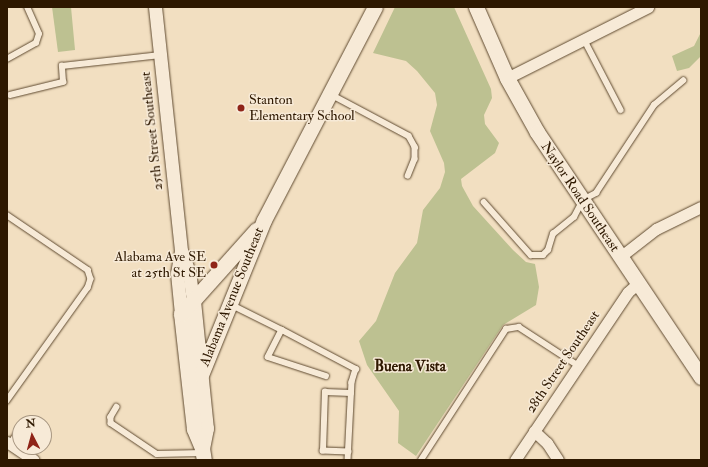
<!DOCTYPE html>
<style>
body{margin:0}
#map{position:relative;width:708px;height:467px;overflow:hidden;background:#f2dfc1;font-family:"IM FELL Double Pica",serif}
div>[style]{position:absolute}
.green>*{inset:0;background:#bdc191}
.roads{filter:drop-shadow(0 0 1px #5f4a30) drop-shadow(0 0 1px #5f4a30)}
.service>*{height:5.5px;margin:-2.75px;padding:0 2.75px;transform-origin:2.75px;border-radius:2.75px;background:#f7ead7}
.minor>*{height:11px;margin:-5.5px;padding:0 5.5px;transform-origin:5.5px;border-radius:5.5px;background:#f7ead7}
.tertiary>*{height:13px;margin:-6.5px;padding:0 6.5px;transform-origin:6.5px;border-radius:6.5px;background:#f7ead7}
.secondary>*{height:15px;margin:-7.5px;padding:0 7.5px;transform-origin:7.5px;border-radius:7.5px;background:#f7ead7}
.dots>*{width:11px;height:11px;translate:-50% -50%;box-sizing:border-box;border:2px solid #f7ead7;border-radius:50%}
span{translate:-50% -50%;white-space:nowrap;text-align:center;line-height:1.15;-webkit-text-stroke:3px #f7ead7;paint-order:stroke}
.poi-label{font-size:14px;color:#2e1800}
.left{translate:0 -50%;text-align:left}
.right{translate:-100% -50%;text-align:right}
.street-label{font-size:14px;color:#2e1800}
.neighbourhood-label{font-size:15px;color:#2e1800;font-weight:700}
.frame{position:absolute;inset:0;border:8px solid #2e1800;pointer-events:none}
.north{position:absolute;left:12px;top:415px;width:40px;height:40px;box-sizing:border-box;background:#f7ead7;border:1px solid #a79681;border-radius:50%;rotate:354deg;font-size:11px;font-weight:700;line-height:16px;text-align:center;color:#2e1800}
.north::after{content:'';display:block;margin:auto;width:14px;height:18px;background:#8f2418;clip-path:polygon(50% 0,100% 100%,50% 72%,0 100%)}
</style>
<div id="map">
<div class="green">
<div style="clip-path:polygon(52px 7px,71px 7px,75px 50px,58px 52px)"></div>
<div style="clip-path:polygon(395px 7px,454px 7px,491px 89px,492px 98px,484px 115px,485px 124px,499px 143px,495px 153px,461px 179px,462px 186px,473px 206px,513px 250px,526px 262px,535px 264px,539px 287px,536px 305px,503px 325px,416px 456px,398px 443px,399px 411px,367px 365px,359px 341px,376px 321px,395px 273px,417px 243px,423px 210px,440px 188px,445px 172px,444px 163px,430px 131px,437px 105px,435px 93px,417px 71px,406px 61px,373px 53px)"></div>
<div style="clip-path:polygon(701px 32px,701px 56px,689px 68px,677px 71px,672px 56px,694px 46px)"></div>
</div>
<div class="roads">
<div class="service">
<div style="left:584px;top:39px;width:80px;rotate:62.5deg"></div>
<div style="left:7px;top:59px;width:33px;rotate:-29deg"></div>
<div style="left:36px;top:43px;width:9px;rotate:-72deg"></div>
<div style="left:39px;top:34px;width:30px;rotate:-114deg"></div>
<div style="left:330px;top:94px;width:89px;rotate:28deg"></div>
<div style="left:409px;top:136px;width:13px;rotate:61deg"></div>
<div style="left:415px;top:147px;width:12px;rotate:90deg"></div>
<div style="left:415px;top:159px;width:18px;rotate:112deg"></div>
<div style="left:10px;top:95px;width:55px;rotate:-13.8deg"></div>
<div style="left:63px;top:82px;width:16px;rotate:-94deg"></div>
<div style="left:62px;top:66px;width:99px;rotate:-6.4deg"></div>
<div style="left:484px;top:202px;width:71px;rotate:48.4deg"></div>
<div style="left:531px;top:255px;width:12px"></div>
<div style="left:543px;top:255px;width:7px;rotate:-45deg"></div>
<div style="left:548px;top:250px;width:17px;rotate:-73deg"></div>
<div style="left:553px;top:234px;width:27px;rotate:-39deg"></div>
<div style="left:574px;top:217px;width:19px;rotate:-62deg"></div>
<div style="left:583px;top:200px;width:15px;rotate:-28deg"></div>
<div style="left:596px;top:193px;width:105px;rotate:-56.6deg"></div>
<div style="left:654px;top:105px;width:38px;rotate:-40deg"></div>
<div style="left:7px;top:215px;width:98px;rotate:34.2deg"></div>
<div style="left:88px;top:270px;width:9px;rotate:72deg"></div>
<div style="left:91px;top:279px;width:9px;rotate:108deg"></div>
<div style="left:88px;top:288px;width:139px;rotate:125.6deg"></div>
<div style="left:230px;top:304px;width:58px;rotate:26.6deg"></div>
<div style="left:282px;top:330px;width:30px;rotate:117deg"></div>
<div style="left:268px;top:357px;width:61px;rotate:18.1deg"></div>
<div style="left:282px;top:330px;width:84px;rotate:27.8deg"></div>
<div style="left:356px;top:369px;width:14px;rotate:107deg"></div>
<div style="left:352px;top:382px;width:78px;rotate:92.9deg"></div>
<div style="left:117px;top:407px;width:12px;rotate:121deg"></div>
<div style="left:111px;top:417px;width:6px;rotate:90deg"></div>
<div style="left:111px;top:423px;width:55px;rotate:34deg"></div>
<div style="left:157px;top:454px;width:45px;rotate:-1.3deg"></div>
<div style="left:10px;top:444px;width:18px;rotate:-56deg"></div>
<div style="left:349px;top:452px;width:26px;rotate:-178deg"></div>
<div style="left:323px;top:451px;width:59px;rotate:-88.1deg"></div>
<div style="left:325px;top:392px;width:26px;rotate:2deg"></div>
<div style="left:421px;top:460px;width:156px;rotate:-57deg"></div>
<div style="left:506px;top:329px;width:13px;rotate:-9deg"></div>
<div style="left:519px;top:327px;width:72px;rotate:33deg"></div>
</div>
<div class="minor">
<div style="left:507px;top:78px;width:158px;rotate:-26.7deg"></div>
<div style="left:620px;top:257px;width:46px;rotate:-37.9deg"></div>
<div style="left:656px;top:229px;width:50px;rotate:-26.1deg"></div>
<div style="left:534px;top:431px;width:18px;rotate:43deg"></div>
<div style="left:547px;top:443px;width:20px;rotate:57deg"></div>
<div style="left:7px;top:442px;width:32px;rotate:34deg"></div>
<div style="left:515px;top:460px;width:202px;rotate:-56.1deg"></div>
<div style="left:628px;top:292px;width:13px;rotate:-42deg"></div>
</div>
<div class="tertiary">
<div style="left:155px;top:7px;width:245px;rotate:83.9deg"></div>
<div style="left:181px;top:251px;width:22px;rotate:100deg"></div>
<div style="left:177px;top:273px;width:41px;rotate:84.4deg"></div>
<div style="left:181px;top:251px;width:22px;rotate:69deg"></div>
<div style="left:189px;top:272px;width:29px;rotate:82deg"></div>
</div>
<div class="secondary">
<div style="left:476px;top:7px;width:77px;rotate:66.4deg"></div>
<div style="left:507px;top:78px;width:62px;rotate:60.9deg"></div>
<div style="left:537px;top:132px;width:295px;rotate:56.2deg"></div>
<div style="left:193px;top:301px;width:128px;rotate:84.2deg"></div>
<div style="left:206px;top:428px;width:20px;rotate:101deg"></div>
<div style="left:202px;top:448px;width:12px;rotate:81deg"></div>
<div style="left:201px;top:375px;width:167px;rotate:-67.9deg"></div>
<div style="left:264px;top:220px;width:240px;rotate:-62.5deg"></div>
<div style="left:202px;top:448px;width:21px;rotate:-113deg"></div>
<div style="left:194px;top:429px;width:116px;rotate:-96.4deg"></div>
<div style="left:181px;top:314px;width:113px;rotate:-48.2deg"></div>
</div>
</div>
<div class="dots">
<div style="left:241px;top:108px;background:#8f2418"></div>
<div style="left:214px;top:265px;background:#8f2418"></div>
</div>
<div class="poi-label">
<span class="left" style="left:249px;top:108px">Stanton<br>Elementary School</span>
<span class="right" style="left:206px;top:265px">Alabama Ave SE<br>at 25th St SE</span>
</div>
<div class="street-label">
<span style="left:152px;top:131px;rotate:-96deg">25th Street Southeast</span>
<span style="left:580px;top:197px;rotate:56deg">Naylor Road Southeast</span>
<span style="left:232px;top:297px;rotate:-68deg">Alabama Avenue Southeast</span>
<span style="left:563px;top:362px;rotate:-56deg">28th Street Southeast</span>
</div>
<div class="neighbourhood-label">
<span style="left:410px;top:367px">Buena Vista</span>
</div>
<div class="frame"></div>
<div class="north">N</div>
</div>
